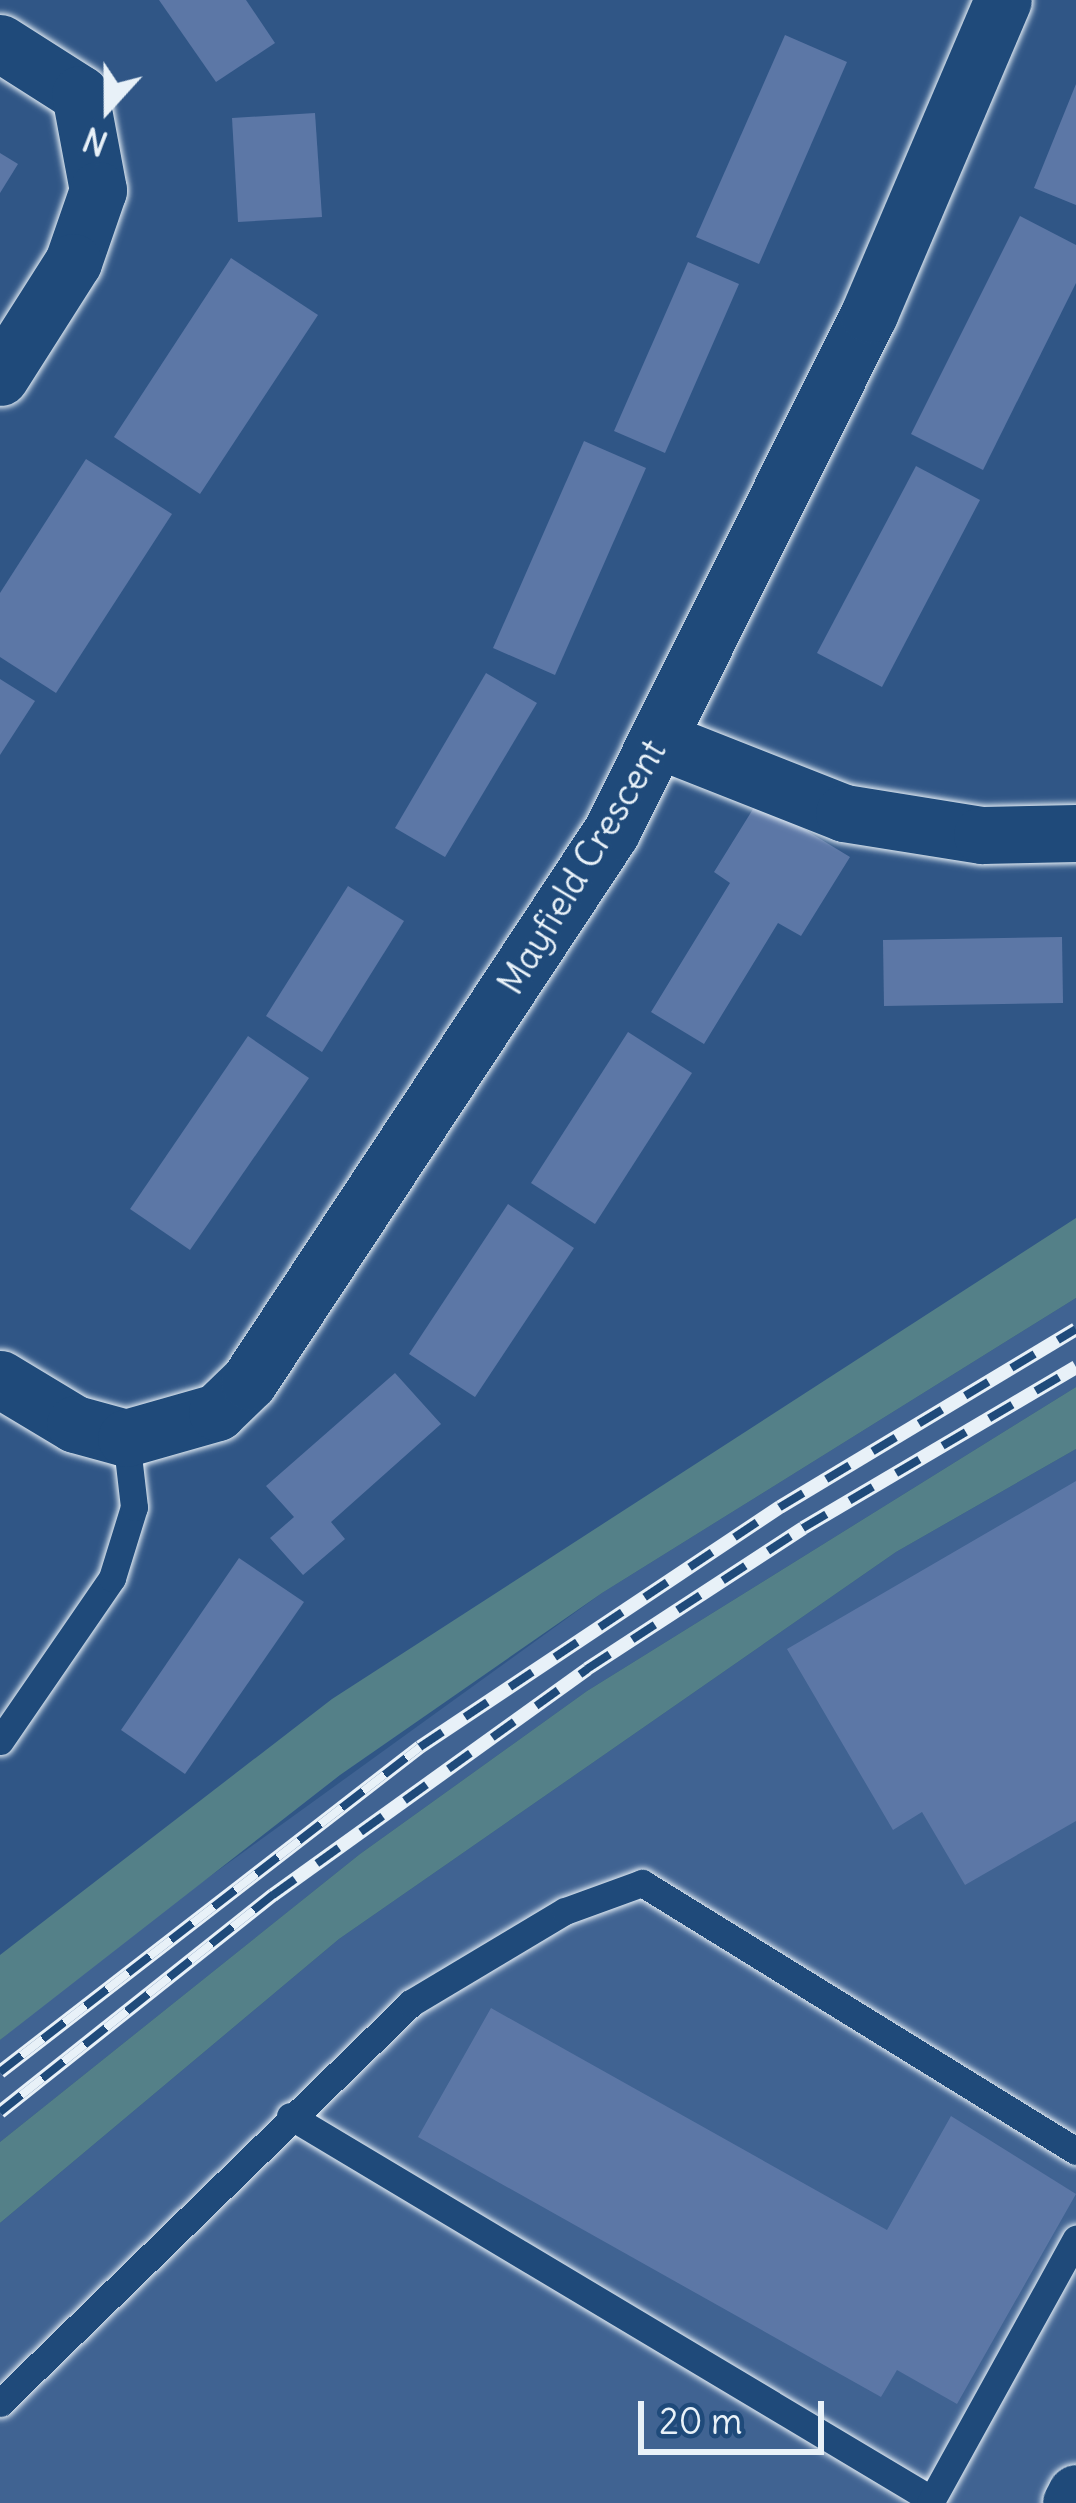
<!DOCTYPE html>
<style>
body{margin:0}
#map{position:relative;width:1076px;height:2503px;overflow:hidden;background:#305686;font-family:Delius,sans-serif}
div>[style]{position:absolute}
.built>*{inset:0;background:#406392}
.green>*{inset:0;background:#548088}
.building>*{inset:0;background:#5c77a6}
.roads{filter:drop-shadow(0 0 3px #e8f1f8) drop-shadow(0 0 3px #e8f1f8)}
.service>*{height:27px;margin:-13.5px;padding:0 13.5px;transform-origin:13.5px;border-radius:13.5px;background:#1f4a7a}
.minor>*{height:57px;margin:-28.5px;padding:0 28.5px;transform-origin:28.5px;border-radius:28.5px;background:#1f4a7a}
.rail>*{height:14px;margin-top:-7px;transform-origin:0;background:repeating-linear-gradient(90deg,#1f4a7a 0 27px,#e8f1f8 0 54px);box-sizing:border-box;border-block:3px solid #e8f1f8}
span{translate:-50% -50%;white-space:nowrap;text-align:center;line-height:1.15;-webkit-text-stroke:9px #1f4a7a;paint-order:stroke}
.street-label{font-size:36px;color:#e8f1f8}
.north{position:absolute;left:48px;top:48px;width:120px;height:120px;-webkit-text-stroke:9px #1f4a7a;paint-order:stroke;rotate:201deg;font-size:33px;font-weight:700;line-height:48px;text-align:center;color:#e8f1f8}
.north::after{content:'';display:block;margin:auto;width:42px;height:54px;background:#e8f1f8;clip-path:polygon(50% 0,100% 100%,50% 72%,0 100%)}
.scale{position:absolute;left:638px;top:2401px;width:186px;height:54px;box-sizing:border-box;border:6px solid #e8f1f8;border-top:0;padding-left:15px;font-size:36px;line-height:42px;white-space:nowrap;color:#e8f1f8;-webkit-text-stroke:9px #1f4a7a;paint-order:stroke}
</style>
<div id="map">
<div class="built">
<div style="clip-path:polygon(1076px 1298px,1076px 1387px,587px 1691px,360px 1854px,0 2142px,0 2040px,108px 1950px,602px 1593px)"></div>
<div style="clip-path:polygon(1076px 1449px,1076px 2503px,0 2503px,0 2223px,339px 1939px,896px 1552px)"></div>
</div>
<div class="green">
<div style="clip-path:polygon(1076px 1218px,1076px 1298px,602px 1593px,340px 1775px,0 2040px,0 1955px,332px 1699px)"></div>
<div style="clip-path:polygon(1076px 1387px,1076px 1449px,896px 1552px,339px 1939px,0 2223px,0 2142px,360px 1854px,587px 1691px)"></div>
</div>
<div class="building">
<div style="clip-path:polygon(159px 0,246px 0,275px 43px,216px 82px)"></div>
<div style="clip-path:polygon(785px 35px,847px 62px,759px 264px,696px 237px)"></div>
<div style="clip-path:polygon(1076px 84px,1076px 205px,1034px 188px)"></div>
<div style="clip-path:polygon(315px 113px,322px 217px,238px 222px,232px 118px)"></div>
<div style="clip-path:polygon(0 153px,18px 164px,0 193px)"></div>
<div style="clip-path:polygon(1020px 216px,1076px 245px,1076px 283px,983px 470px,911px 434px)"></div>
<div style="clip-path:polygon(231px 258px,318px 315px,200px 494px,114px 437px)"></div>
<div style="clip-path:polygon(688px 262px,739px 284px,665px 453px,614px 431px)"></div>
<div style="clip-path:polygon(584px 441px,646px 468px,555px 675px,493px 648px)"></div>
<div style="clip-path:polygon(86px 459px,172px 514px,56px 693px,0 657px,0 593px)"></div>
<div style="clip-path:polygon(916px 466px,980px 500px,882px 687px,817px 653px)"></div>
<div style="clip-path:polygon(486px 673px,537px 703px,445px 857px,395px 828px)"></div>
<div style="clip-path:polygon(0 679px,35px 701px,0 755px)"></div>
<div style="clip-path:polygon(758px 801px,850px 857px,801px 936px,778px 923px,704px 1044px,651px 1012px,730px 883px,714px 872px)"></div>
<div style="clip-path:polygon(348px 886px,404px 921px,322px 1052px,266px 1016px)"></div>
<div style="clip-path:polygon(1062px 937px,1063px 1003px,884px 1006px,883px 940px)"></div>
<div style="clip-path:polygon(628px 1032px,692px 1073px,595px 1224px,531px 1183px)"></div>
<div style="clip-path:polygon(248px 1036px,309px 1078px,190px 1250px,130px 1209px)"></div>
<div style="clip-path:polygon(508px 1204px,574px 1248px,475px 1397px,409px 1354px)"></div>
<div style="clip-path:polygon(395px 1373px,441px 1424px,331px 1522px,345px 1539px,303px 1575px,270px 1538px,294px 1517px,266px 1486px)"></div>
<div style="clip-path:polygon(1076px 1481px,1076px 1821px,965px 1885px,922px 1812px,893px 1830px,787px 1649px)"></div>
<div style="clip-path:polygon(239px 1558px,304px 1602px,185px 1774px,121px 1730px)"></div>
<div style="clip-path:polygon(491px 2008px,887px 2230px,951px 2116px,1076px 2194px,957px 2404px,897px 2370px,881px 2397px,418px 2137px)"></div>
</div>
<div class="roads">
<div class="service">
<div style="left:0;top:1741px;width:198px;rotate:-55.5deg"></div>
<div style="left:112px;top:1578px;width:74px;rotate:-72.8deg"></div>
<div style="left:134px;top:1507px;width:69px;rotate:-96.6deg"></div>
<div style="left:290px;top:2116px;width:748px;rotate:30.88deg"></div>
<div style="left:0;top:2403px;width:574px;rotate:-44.22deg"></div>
<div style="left:411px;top:2003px;width:179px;rotate:-30.9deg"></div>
<div style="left:565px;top:1911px;width:82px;rotate:-20deg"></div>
<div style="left:642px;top:1883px;width:510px;rotate:31.7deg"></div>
<div style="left:930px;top:2503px;width:302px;rotate:-61.1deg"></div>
</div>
<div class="minor">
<div style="left:0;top:43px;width:95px;rotate:32.5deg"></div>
<div style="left:80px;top:94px;width:98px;rotate:79.4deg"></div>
<div style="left:98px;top:190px;width:76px;rotate:109.1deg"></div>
<div style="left:73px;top:262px;width:136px;rotate:122.4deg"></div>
<div style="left:659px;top:740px;width:199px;rotate:21.5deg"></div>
<div style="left:844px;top:813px;width:140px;rotate:9.1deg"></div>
<div style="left:982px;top:835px;width:94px;rotate:-1.2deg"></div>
<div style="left:0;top:1379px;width:87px;rotate:31deg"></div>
<div style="left:75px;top:1424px;width:53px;rotate:15.4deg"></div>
<div style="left:126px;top:1438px;width:95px;rotate:-15.9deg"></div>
<div style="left:217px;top:1412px;width:45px;rotate:-44.1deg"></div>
<div style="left:249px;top:1381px;width:658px;rotate:-56.6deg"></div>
<div style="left:611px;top:832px;width:579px;rotate:-63.52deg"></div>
<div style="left:869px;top:314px;width:341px;rotate:-66.9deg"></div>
<div style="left:1071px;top:2503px;width:11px;rotate:-63deg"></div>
</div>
</div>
<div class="rail">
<div style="left:0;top:2072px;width:531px;rotate:-37.73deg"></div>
<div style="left:420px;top:1747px;width:433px;rotate:-33.7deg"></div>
<div style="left:780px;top:1507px;width:345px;rotate:-31deg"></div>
<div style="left:0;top:2112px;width:349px;rotate:-38.5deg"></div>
<div style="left:273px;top:1895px;width:387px;rotate:-35.7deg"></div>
<div style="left:587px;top:1669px;width:258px;rotate:-33.1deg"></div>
<div style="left:803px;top:1528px;width:317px;rotate:-30.5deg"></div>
</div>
<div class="street-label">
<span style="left:582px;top:867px;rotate:-59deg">Mayfield Crescent</span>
</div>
<div class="north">N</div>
<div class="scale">20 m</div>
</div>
